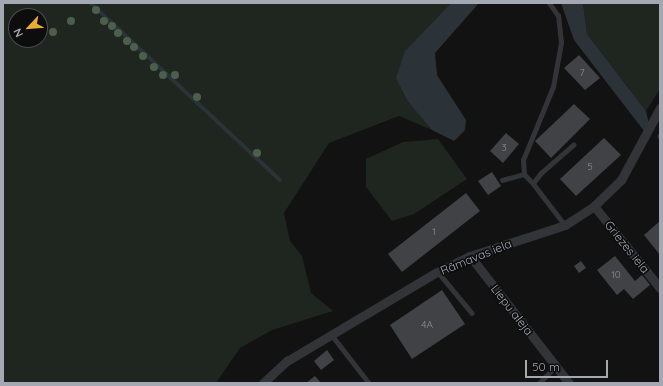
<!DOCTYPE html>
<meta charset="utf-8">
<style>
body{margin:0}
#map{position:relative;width:663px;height:386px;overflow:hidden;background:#121213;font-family:Quicksand,sans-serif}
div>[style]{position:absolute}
.green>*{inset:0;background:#1e261f}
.water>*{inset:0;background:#2b3238}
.stream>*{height:3.5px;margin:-1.75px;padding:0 1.75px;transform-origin:1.75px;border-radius:1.75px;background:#2b3238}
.building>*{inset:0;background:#414246}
.service>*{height:4.5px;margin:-2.25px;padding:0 2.25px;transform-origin:2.25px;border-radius:2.25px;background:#333438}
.minor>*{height:9px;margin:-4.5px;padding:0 4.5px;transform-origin:4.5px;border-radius:4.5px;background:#333438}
.trees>*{width:8px;height:8px;margin:-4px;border-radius:50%;background:#4c5f4d}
span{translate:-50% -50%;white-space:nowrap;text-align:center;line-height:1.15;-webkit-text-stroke:3.5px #0d0d0e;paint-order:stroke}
.number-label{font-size:10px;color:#8b8e98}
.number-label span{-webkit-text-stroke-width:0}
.street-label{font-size:12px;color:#a4a8b3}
.frame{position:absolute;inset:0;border:4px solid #a4a8b3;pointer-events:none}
.north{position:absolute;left:8px;top:8px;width:40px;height:40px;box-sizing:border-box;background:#0d0d0e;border:1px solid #494b50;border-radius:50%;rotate:244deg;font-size:11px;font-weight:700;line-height:16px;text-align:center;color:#a4a8b3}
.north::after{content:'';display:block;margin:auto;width:14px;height:18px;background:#eaad33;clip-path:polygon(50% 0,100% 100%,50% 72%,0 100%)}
.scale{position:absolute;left:525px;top:360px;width:83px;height:18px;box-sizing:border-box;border:2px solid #a4a8b3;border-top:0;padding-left:5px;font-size:12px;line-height:14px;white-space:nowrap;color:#a4a8b3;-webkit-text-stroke:3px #0d0d0e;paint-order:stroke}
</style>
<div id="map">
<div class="green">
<div style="clip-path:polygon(evenodd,3px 3px,451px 3px,405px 51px,422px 117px,432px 130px,399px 116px,329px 143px,284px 213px,290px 241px,302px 256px,311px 293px,333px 311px,272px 330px,240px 348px,216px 383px,3px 383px,3px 3px,16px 16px,40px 16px,40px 40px,16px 40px,16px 16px)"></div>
<div style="clip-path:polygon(583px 3px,660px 3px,660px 89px,646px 111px,587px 34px)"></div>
<div style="clip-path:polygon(438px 139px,467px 179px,414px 214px,392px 221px,366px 187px,366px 159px,403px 142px)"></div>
</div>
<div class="water">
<div style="clip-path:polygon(451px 3px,479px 3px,435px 53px,437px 75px,466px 120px,465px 130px,454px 141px,432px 130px,407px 100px,396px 78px,405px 51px)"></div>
<div style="clip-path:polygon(561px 3px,583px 3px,587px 34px,646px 111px,649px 124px,644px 131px,574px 40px)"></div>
</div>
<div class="stream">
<div style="left:91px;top:3px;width:259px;rotate:43.1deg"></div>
<div style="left:660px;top:136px;width:1px;rotate:90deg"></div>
</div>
<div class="building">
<div style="clip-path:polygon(579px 55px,600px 78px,585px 90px,564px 68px)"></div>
<div style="clip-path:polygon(574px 104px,590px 119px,551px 158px,535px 141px)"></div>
<div style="clip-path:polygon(506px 133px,519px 144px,503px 163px,490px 151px)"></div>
<div style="clip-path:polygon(604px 138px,621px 155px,576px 196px,560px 179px)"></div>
<div style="clip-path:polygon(492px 172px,501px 186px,488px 195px,478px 181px)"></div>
<div style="clip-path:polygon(466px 193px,480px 211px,402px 272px,388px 254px)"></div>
<div style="clip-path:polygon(660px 221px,660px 255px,644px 235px)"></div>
<div style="clip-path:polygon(615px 256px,635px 281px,642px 275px,650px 285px,633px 299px,624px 289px,617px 295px,597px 270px)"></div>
<div style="clip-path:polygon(581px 261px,586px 268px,579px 273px,574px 266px)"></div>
<div style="clip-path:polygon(442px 290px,465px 324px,412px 359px,390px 325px)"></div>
<div style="clip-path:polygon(327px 350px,334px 360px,321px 370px,314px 361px)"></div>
<div style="clip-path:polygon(315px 376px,321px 383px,306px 383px)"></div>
</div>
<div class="service">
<div style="left:524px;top:174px;width:14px;rotate:-94deg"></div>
<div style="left:523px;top:160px;width:79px;rotate:-67.7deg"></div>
<div style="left:553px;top:87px;width:45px;rotate:-79.7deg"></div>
<div style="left:561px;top:43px;width:27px;rotate:-96deg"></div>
<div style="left:558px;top:16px;width:16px;rotate:-125deg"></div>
<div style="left:502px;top:180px;width:23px;rotate:-15deg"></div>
<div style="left:524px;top:174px;width:13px;rotate:45deg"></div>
<div style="left:533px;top:183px;width:53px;rotate:52.7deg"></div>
<div style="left:533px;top:183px;width:13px;rotate:-51deg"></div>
<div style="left:541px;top:173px;width:43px;rotate:-41.2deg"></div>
<div style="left:438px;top:272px;width:53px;rotate:50.3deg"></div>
<div style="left:331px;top:334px;width:62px;rotate:52.2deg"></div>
<div style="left:539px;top:383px;width:24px;rotate:-45deg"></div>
</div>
<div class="minor">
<div style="left:594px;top:206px;width:105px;rotate:51.2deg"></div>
<div style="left:470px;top:256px;width:161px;rotate:52.1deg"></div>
<div style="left:263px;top:383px;width:33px;rotate:-43deg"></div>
<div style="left:287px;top:361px;width:172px;rotate:-30.7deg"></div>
<div style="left:435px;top:273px;width:39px;rotate:-26deg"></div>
<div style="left:470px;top:256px;width:100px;rotate:-18.1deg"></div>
<div style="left:565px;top:225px;width:35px;rotate:-33deg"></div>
<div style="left:594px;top:206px;width:37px;rotate:-44deg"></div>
<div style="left:621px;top:180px;width:82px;rotate:-61.6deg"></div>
</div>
<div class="trees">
<div style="left:96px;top:10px"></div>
<div style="left:71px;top:21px"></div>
<div style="left:104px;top:21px"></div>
<div style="left:112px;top:26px"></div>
<div style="left:53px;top:32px"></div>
<div style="left:118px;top:33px"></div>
<div style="left:127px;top:41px"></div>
<div style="left:134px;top:47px"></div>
<div style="left:143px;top:56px"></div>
<div style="left:154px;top:67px"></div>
<div style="left:163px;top:75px"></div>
<div style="left:175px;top:75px"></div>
<div style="left:197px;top:97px"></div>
<div style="left:257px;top:153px"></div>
</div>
<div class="number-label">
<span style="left:582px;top:73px">7</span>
<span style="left:504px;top:148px">3</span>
<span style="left:590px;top:167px">5</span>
<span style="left:434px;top:232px">1</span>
<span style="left:616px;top:275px">10</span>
<span style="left:427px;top:325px">4A</span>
</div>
<div class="street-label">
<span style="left:627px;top:247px;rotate:51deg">Griezes iela</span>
<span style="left:476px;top:257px;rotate:-22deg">Rāmavas iela</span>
<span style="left:512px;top:310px;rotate:52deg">Liepu aleja</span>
</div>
<div class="frame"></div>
<div class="north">N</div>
<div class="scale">50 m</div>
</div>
